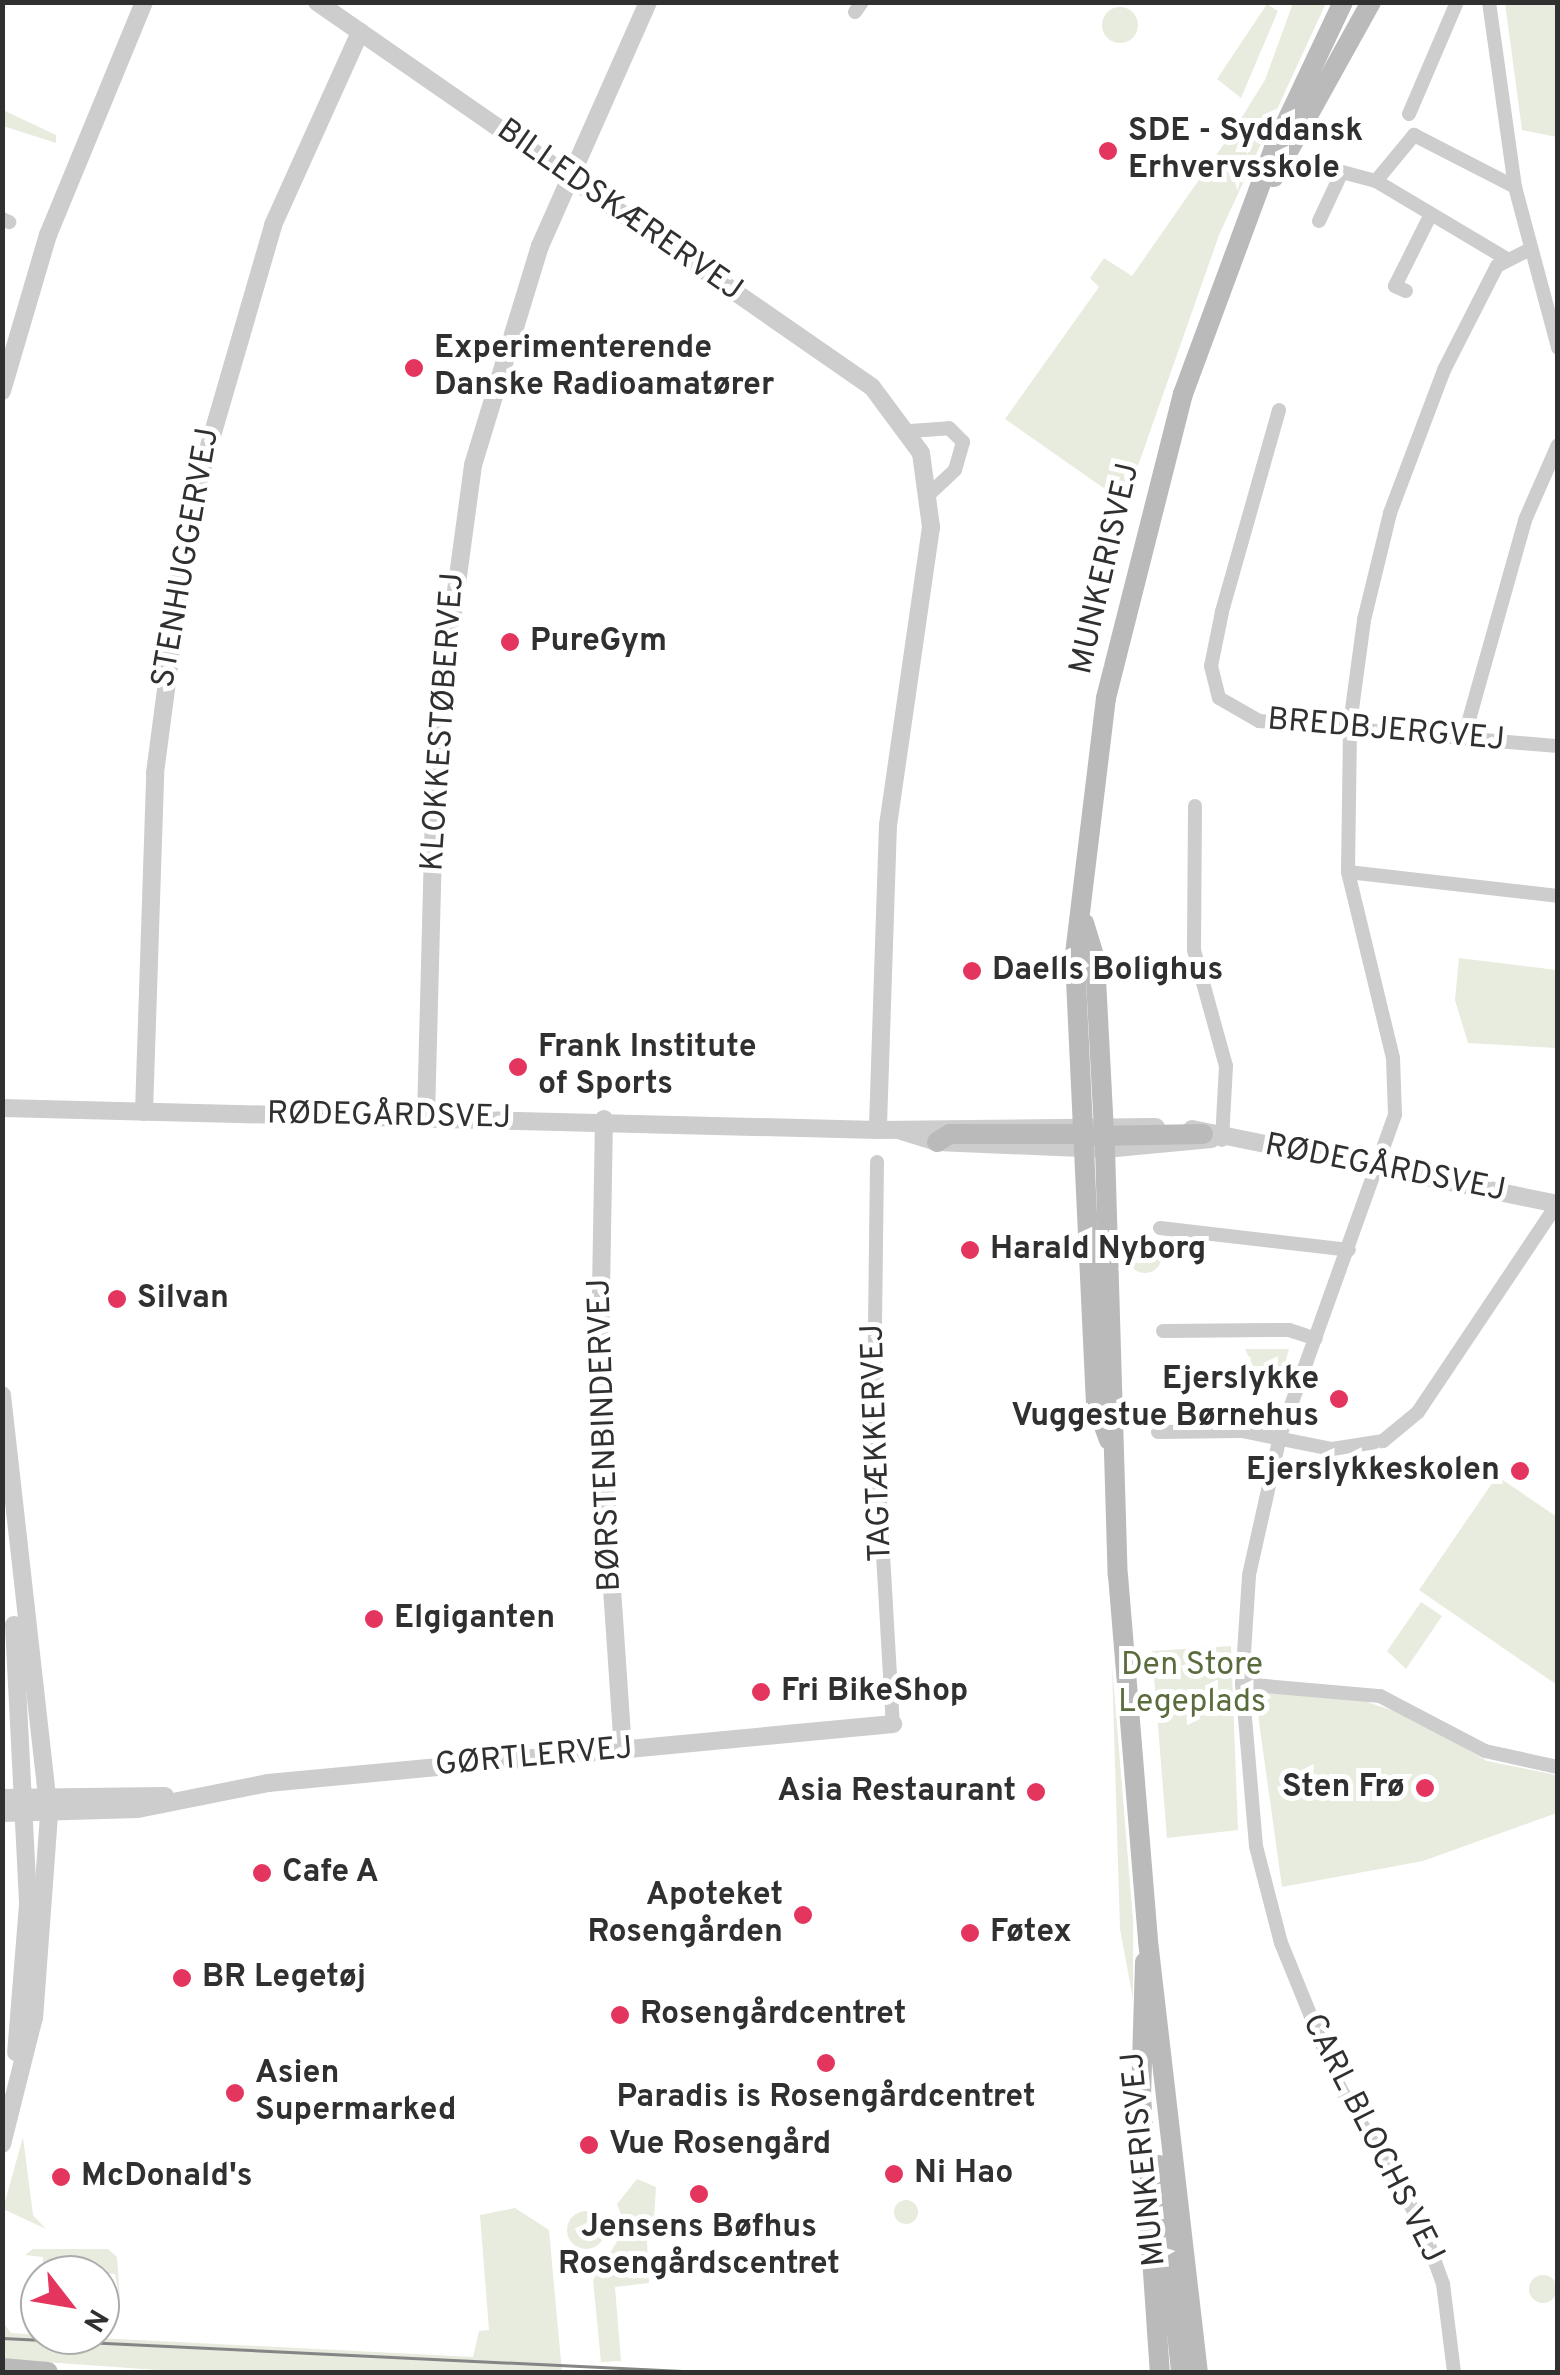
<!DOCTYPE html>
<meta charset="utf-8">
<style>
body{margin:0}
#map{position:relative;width:1560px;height:2375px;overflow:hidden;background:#fff;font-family:Overpass,sans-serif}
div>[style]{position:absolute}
.green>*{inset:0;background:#e8ecde}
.round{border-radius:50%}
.minor>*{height:14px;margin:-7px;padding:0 7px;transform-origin:7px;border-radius:7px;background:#cdcdcd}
.tertiary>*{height:18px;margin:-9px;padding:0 9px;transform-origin:9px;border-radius:9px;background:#cdcdcd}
.secondary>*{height:20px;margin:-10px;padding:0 10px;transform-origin:10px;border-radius:10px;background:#bababa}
.tram>*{height:2.5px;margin:-1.25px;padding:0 1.25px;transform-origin:1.25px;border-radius:1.25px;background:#858585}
.dots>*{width:28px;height:28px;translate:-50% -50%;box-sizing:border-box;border:5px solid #fff;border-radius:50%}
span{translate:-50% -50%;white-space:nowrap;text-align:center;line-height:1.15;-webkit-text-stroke:10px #fff;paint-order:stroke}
.poi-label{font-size:32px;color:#303030;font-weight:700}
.left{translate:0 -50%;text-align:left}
.right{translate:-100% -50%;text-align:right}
.street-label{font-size:32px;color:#303030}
.park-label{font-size:32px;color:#5a6b3d}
.frame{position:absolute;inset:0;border:5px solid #303030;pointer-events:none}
.north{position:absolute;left:20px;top:2255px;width:100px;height:100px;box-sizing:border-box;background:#fff;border:2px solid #acacac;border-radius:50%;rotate:121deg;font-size:28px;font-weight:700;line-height:40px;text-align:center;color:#303030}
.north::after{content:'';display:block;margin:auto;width:35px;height:45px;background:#e3355d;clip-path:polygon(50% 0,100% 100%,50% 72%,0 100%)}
</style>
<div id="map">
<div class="green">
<div style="clip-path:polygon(1293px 3px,1326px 3px,1219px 235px,1125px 503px,1005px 419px,1099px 287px,1090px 278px,1104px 258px,1132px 276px,1235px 128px,1265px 80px)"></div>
<div style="clip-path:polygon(1505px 3px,1557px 3px,1557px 137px,1522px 130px)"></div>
<div style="clip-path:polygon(1267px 4px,1278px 11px,1241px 98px,1217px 79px)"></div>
<div class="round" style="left:1102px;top:7px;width:36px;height:36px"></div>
<div style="clip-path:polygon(3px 110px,56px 135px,56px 143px,3px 126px)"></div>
<div style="clip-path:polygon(1459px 958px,1557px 970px,1557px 1048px,1468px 1043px,1455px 1000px)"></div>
<div class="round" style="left:1128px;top:1239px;width:34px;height:34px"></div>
<div style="clip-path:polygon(1245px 1349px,1289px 1349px,1277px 1390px,1263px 1386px)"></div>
<div style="clip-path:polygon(1497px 1476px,1557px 1517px,1557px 1685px,1419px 1590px)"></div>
<div style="clip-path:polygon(1421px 1602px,1442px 1616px,1406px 1669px,1387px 1651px)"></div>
<div style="clip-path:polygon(1231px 1646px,1238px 1830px,1167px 1838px,1152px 1651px)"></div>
<div style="clip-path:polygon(1112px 1665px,1133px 1920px,1133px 1999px,1120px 1929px)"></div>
<div style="clip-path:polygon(1255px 1693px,1349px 1696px,1413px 1717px,1487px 1761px,1557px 1775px,1557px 1813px,1423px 1861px,1282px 1887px)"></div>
<div style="clip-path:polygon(23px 2137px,33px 2215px,46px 2229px,3px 2209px)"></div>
<div style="clip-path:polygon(637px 2179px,656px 2187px,654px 2219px,646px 2220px,649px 2283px,615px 2287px,621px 2361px,601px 2362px,593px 2280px,626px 2227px,617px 2204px)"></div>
<div class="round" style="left:894px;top:2200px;width:24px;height:24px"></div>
<div style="clip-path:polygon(515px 2208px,549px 2230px,562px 2372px,185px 2372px,3px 2359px,2px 2321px,11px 2333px,40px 2335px,473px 2357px,479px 2331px,489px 2330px,480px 2215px)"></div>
<div class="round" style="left:567px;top:2211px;width:38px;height:38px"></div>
<div style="clip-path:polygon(33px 2249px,108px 2249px,117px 2257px,120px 2300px,115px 2274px,92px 2273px,92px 2261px,43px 2272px,43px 2257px,25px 2255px)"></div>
<div class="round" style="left:1529px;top:2275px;width:28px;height:28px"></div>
</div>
<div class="minor">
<div style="left:1489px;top:2px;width:187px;rotate:82deg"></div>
<div style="left:1515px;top:187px;width:167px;rotate:75deg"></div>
<div style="left:855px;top:12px;width:12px;rotate:-55deg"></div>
<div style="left:1409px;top:114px;width:122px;rotate:-66.8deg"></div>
<div style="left:1376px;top:181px;width:60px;rotate:-50.4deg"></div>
<div style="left:1414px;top:135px;width:114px;rotate:27.2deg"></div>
<div style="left:2px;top:219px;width:8px;rotate:23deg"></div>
<div style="left:1319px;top:221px;width:54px;rotate:-64.9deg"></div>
<div style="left:1342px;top:172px;width:35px;rotate:15deg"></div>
<div style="left:1376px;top:181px;width:150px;rotate:30.8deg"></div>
<div style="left:1406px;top:291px;width:12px;rotate:-156deg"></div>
<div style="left:1395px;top:286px;width:80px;rotate:-63.4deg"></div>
<div style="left:1279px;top:410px;width:210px;rotate:105.8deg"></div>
<div style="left:1222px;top:612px;width:55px;rotate:101.5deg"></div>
<div style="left:1211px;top:666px;width:33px;rotate:76deg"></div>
<div style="left:1219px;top:698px;width:46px;rotate:29.9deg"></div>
<div style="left:1259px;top:721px;width:300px;rotate:4.8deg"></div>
<div style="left:910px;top:431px;width:39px;rotate:-4deg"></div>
<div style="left:949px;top:428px;width:20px;rotate:45deg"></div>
<div style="left:963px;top:442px;width:29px;rotate:106deg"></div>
<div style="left:955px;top:470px;width:33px;rotate:137deg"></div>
<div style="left:1465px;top:734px;width:222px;rotate:-74.3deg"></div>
<div style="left:1525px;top:520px;width:82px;rotate:-66.3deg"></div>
<div style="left:1195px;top:806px;width:144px;rotate:90.4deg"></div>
<div style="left:1194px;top:950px;width:120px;rotate:74.6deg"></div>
<div style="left:1226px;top:1066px;width:74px;rotate:93.1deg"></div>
<div style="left:1348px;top:872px;width:211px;rotate:6.5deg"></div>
<div style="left:877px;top:1162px;width:236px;rotate:90.7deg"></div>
<div style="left:874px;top:1398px;width:327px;rotate:86.7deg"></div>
<div style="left:1160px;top:1228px;width:190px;rotate:6.6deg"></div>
<div style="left:1163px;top:1331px;width:126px;rotate:-0.5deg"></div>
<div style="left:1289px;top:1330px;width:28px;rotate:18deg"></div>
<div style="left:1158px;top:1432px;width:84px;rotate:-0.7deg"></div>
<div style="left:1242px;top:1431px;width:92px;rotate:11.3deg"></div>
<div style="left:1332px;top:1449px;width:52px;rotate:-8.9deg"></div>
<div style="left:1383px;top:1441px;width:45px;rotate:-39.6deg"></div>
<div style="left:1418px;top:1412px;width:250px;rotate:-56.2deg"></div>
<div style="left:1242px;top:1684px;width:139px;rotate:5deg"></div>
<div style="left:1380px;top:1696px;width:119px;rotate:27.6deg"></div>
<div style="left:1485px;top:1751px;width:75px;rotate:12.4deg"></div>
<div style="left:1454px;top:2372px;width:89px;rotate:-97.1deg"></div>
<div style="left:1443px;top:2284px;width:65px;rotate:-109.8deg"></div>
<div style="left:1421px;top:2223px;width:157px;rotate:-121deg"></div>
<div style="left:1340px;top:2088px;width:157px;rotate:-112.1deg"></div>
<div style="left:1281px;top:1943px;width:100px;rotate:-104.5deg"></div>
<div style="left:1256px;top:1846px;width:163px;rotate:-94.9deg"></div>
<div style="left:1242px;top:1684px;width:109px;rotate:-86.3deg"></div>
<div style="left:1249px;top:1575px;width:142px;rotate:-77.4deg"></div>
<div style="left:1280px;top:1436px;width:341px;rotate:-70.3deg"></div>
<div style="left:1395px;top:1115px;width:57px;rotate:-92deg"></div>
<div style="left:1393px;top:1058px;width:191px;rotate:-103.6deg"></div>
<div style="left:1348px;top:872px;width:148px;rotate:-89.2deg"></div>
<div style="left:1350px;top:724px;width:105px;rotate:-82.3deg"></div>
<div style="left:1364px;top:620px;width:110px;rotate:-76.3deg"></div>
<div style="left:1390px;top:513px;width:153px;rotate:-69.3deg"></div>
<div style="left:1444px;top:370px;width:117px;rotate:-63deg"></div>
<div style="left:1497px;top:266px;width:36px;rotate:-27deg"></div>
</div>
<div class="tertiary">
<div style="left:317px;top:2px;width:675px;rotate:34.75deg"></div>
<div style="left:872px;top:387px;width:82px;rotate:53.4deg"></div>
<div style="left:921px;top:453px;width:75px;rotate:82.3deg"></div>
<div style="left:931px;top:527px;width:300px;rotate:98.2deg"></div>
<div style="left:888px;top:824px;width:306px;rotate:91.9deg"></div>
<div style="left:2px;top:391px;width:163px;rotate:-73.6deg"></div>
<div style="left:48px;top:235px;width:252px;rotate:-67.6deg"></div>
<div style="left:2px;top:1108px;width:876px;rotate:1.44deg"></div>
<div style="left:878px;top:1130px;width:278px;rotate:-0.6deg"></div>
<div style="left:144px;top:1112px;width:339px;rotate:-88.1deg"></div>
<div style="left:155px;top:773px;width:260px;rotate:-82.5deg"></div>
<div style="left:189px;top:515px;width:302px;rotate:-73.8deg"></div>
<div style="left:273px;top:225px;width:212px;rotate:-65.7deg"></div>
<div style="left:426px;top:1117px;width:378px;rotate:-88.5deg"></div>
<div style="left:436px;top:739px;width:276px;rotate:-82.3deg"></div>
<div style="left:473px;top:465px;width:229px;rotate:-73deg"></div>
<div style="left:540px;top:246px;width:267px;rotate:-66.1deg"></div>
<div style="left:604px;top:1119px;width:279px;rotate:91deg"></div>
<div style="left:599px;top:1398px;width:354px;rotate:86.1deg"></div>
<div style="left:1192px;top:1129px;width:374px;rotate:11.6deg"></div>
<div style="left:901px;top:1131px;width:38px;rotate:17deg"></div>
<div style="left:937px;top:1142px;width:168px;rotate:2.4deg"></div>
<div style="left:1105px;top:1149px;width:107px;rotate:-5.3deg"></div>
<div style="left:2px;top:1395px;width:423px;rotate:83.6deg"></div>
<div style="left:49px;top:1815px;width:203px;rotate:94.2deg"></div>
<div style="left:34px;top:2017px;width:131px;rotate:104.1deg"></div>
<div style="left:14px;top:1625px;width:280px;rotate:87.1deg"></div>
<div style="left:28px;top:1905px;width:148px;rotate:94.6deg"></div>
<div style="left:2px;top:1798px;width:163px;rotate:-0.7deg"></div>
<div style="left:2px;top:1813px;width:136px;rotate:-1.7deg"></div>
<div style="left:138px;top:1809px;width:133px;rotate:-11.3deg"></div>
<div style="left:268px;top:1783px;width:628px;rotate:-5.39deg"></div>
</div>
<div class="secondary">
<div style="left:1274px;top:177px;width:200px;rotate:-61deg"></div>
<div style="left:1084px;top:923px;width:39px;rotate:73deg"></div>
<div style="left:1095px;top:960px;width:189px;rotate:87deg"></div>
<div style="left:1105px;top:1149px;width:426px;rotate:88.3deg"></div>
<div style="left:1118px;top:1575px;width:367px;rotate:85.3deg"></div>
<div style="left:1148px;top:1941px;width:434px;rotate:83.4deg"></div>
<div style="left:1095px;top:1136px;width:108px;rotate:-1.1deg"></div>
<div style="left:937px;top:1142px;width:15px;rotate:-32deg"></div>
<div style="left:950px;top:1134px;width:137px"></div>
<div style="left:1109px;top:1440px;width:38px;rotate:-110deg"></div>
<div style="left:1096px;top:1404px;width:450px;rotate:-92.7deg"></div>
<div style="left:1075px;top:954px;width:258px;rotate:-83.1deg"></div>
<div style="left:1106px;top:698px;width:314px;rotate:-75.8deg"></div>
<div style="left:1183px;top:394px;width:262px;rotate:-69.7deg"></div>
<div style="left:1274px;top:148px;width:161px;rotate:-64.7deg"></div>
<div style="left:1145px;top:1962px;width:134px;rotate:91.7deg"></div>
<div style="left:1141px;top:2096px;width:277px;rotate:86.1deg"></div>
<div style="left:1159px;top:2165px;width:208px;rotate:83.9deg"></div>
<div style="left:2px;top:2368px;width:46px;rotate:5deg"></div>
</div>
<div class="tram">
<div style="left:2px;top:2338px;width:702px;rotate:2.78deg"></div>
</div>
<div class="dots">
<div style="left:1108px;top:151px;background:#e3355d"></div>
<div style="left:414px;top:368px;background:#e3355d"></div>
<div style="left:510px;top:642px;background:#e3355d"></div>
<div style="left:972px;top:971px;background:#e3355d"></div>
<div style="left:518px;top:1067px;background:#e3355d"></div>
<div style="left:970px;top:1250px;background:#e3355d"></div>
<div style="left:117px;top:1299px;background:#e3355d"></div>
<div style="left:1339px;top:1399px;background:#e3355d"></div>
<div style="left:1520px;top:1471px;background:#e3355d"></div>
<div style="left:374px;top:1619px;background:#e3355d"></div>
<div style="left:761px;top:1692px;background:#e3355d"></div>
<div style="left:1425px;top:1788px;background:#e3355d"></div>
<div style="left:1036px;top:1792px;background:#e3355d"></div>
<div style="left:262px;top:1873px;background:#e3355d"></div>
<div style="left:803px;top:1915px;background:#e3355d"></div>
<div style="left:970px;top:1933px;background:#e3355d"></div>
<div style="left:182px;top:1978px;background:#e3355d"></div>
<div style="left:620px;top:2015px;background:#e3355d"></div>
<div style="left:826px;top:2063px;background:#e3355d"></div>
<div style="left:235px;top:2093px;background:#e3355d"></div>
<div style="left:589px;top:2145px;background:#e3355d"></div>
<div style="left:894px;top:2174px;background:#e3355d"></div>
<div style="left:61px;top:2177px;background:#e3355d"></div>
<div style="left:699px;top:2194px;background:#e3355d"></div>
</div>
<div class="poi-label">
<span class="left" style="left:1128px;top:151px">SDE - Syddansk<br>Erhvervsskole</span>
<span class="left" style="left:434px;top:368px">Experimenterende<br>Danske Radioamatører</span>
<span class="left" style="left:530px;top:642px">PureGym</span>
<span class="left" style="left:992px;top:971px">Daells Bolighus</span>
<span class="left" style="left:538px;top:1067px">Frank Institute<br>of Sports</span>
<span class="left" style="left:990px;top:1250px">Harald Nyborg</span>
<span class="left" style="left:137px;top:1299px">Silvan</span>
<span class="right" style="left:1319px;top:1399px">Ejerslykke<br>Vuggestue Børnehus</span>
<span class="right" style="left:1500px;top:1471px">Ejerslykkeskolen</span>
<span class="left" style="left:394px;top:1619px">Elgiganten</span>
<span class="left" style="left:781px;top:1692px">Fri BikeShop</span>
<span class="right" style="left:1405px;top:1788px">Sten Frø</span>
<span class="right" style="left:1016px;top:1792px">Asia Restaurant</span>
<span class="left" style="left:282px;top:1873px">Cafe A</span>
<span class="right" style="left:783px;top:1915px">Apoteket<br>Rosengården</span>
<span class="left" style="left:990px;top:1933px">Føtex</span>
<span class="left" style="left:202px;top:1978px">BR Legetøj</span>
<span class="left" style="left:640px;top:2015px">Rosengårdcentret</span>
<span class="left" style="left:255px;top:2093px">Asien<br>Supermarked</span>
<span style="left:826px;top:2098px">Paradis is Rosengårdcentret</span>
<span class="left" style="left:609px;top:2145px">Vue Rosengård</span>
<span class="left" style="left:914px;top:2174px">Ni Hao</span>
<span class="left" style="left:81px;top:2177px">McDonald's</span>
<span style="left:699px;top:2247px">Jensens Bøfhus<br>Rosengårdscentret</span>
</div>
<div class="street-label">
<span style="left:619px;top:211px;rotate:35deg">BILLEDSKÆRERVEJ</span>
<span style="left:187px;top:558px;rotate:-80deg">STENHUGGERVEJ</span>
<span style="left:1106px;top:569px;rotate:-77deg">MUNKERISVEJ</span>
<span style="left:444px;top:722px;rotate:-86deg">KLOKKESTØBERVEJ</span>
<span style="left:1386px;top:731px;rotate:5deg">BREDBJERGVEJ</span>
<span style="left:389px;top:1117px;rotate:1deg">RØDEGÅRDSVEJ</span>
<span style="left:1385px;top:1169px;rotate:11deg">RØDEGÅRDSVEJ</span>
<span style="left:606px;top:1435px;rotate:-92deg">BØRSTENBINDERVEJ</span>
<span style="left:878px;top:1443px;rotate:-92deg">TAGTÆKKERVEJ</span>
<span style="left:534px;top:1758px;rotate:-5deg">GØRTLERVEJ</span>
<span style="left:1372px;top:2139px;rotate:63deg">CARL BLOCHS VEJ</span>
<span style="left:1145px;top:2159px;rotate:-96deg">MUNKERISVEJ</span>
</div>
<div class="park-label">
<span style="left:1192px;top:1685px">Den Store<br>Legeplads</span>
</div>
<div class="frame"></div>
<div class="north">N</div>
</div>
